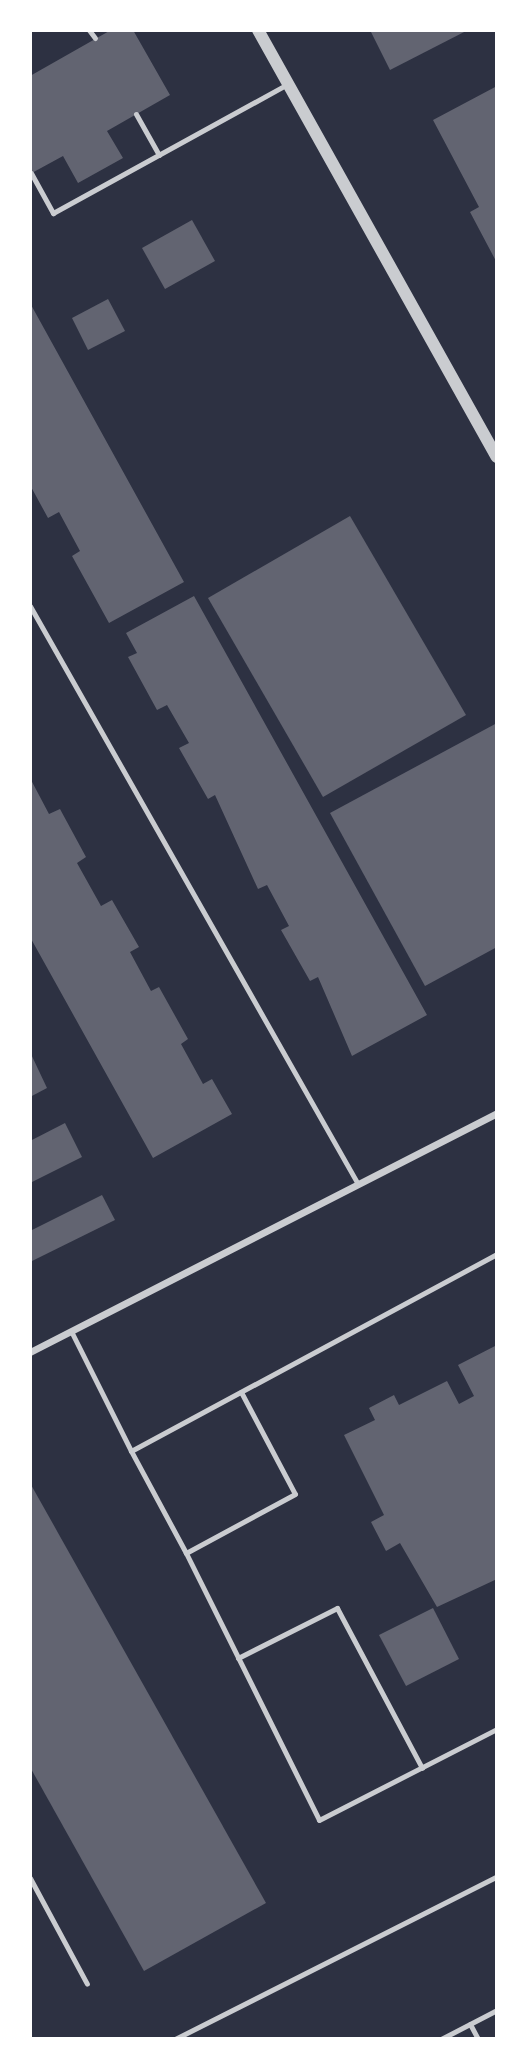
<!DOCTYPE html>
<style>
body{margin:0}
#map{position:relative;width:527px;height:2069px;overflow:hidden;background:#2d3142;font-family:Ubuntu,sans-serif}
div>[style]{position:absolute}
.building>*{inset:0;background:#626471}
.service>*{height:5px;margin:-2.5px;padding:0 2.5px;transform-origin:2.5px;border-radius:2.5px;background:#caccd0}
.minor>*{height:7px;margin:-3.5px;padding:0 3.5px;transform-origin:3.5px;border-radius:3.5px;background:#caccd0}
.tertiary>*{height:12px;margin:-6px;padding:0 6px;transform-origin:6px;border-radius:6px;background:#caccd0}
span{translate:-50% -50%;white-space:nowrap;text-align:center;line-height:1.15;-webkit-text-stroke:5px #fff;paint-order:stroke}
.frame{position:absolute;inset:0;border:32px solid #fff;pointer-events:none}
</style>
<div id="map">
<div class="building">
<div style="clip-path:polygon(111px 30px,133px 30px,170px 95px,107px 131px,123px 158px,78px 183px,63px 156px,30px 174px,30px 76px)"></div>
<div style="clip-path:polygon(370px 30px,468px 30px,390px 70px)"></div>
<div style="clip-path:polygon(497px 86px,497px 263px,470px 212px,479px 207px,433px 120px)"></div>
<div style="clip-path:polygon(192px 220px,215px 261px,165px 289px,142px 248px)"></div>
<div style="clip-path:polygon(108px 299px,125px 331px,88px 350px,72px 318px)"></div>
<div style="clip-path:polygon(30px 303px,184px 582px,109px 623px,72px 556px,80px 551px,59px 512px,48px 518px,30px 485px)"></div>
<div style="clip-path:polygon(350px 516px,466px 715px,323px 797px,208px 598px)"></div>
<div style="clip-path:polygon(194px 596px,427px 1015px,352px 1056px,318px 977px,310px 981px,281px 930px,289px 926px,267px 885px,258px 889px,215px 795px,208px 799px,179px 748px,189px 743px,167px 705px,157px 710px,128px 657px,137px 653px,126px 633px)"></div>
<div style="clip-path:polygon(497px 723px,497px 947px,425px 986px,330px 813px)"></div>
<div style="clip-path:polygon(30px 778px,49px 814px,60px 809px,86px 857px,77px 863px,101px 906px,112px 900px,139px 947px,130px 952px,151px 991px,159px 987px,188px 1039px,181px 1044px,203px 1084px,212px 1079px,232px 1114px,153px 1158px,30px 937px)"></div>
<div style="clip-path:polygon(30px 1052px,47px 1088px,30px 1097px)"></div>
<div style="clip-path:polygon(65px 1123px,82px 1157px,30px 1183px,30px 1141px)"></div>
<div style="clip-path:polygon(102px 1195px,115px 1220px,30px 1262px,30px 1231px)"></div>
<div style="clip-path:polygon(497px 1345px,497px 1579px,437px 1607px,400px 1543px,386px 1551px,371px 1522px,384px 1515px,344px 1435px,375px 1420px,369px 1408px,394px 1395px,399px 1405px,447px 1381px,459px 1404px,474px 1396px,458px 1365px)"></div>
<div style="clip-path:polygon(30px 1483px,266px 1903px,144px 1971px,30px 1767px)"></div>
<div style="clip-path:polygon(433px 1608px,459px 1659px,406px 1686px,379px 1635px)"></div>
</div>
<div class="service">
<div style="left:89px;top:30px;width:10px;rotate:53deg"></div>
<div style="left:136px;top:114px;width:47px;rotate:60.7deg"></div>
<div style="left:31px;top:173px;width:46px;rotate:61.2deg"></div>
<div style="left:53px;top:213px;width:268px;rotate:-28.8deg"></div>
<div style="left:30px;top:606px;width:665px;rotate:60.43deg"></div>
<div style="left:71px;top:1331px;width:134px;rotate:63.4deg"></div>
<div style="left:241px;top:1392px;width:115px;rotate:62.1deg"></div>
<div style="left:295px;top:1494px;width:124px;rotate:151.6deg"></div>
<div style="left:186px;top:1553px;width:116px;rotate:-118.3deg"></div>
<div style="left:131px;top:1451px;width:416px;rotate:-28.3deg"></div>
<div style="left:186px;top:1553px;width:298px;rotate:63.5deg"></div>
<div style="left:319px;top:1820px;width:200px;rotate:-27.1deg"></div>
<div style="left:238px;top:1658px;width:111px;rotate:-26.8deg"></div>
<div style="left:337px;top:1608px;width:181px;rotate:62deg"></div>
<div style="left:30px;top:1878px;width:120px;rotate:61.7deg"></div>
<div style="left:470px;top:2024px;width:17px;rotate:62deg"></div>
<div style="left:175px;top:2039px;width:361px;rotate:-26.8deg"></div>
<div style="left:441px;top:2039px;width:63px;rotate:-27.4deg"></div>
</div>
<div class="minor">
<div style="left:30px;top:1352px;width:525px;rotate:-27.1deg"></div>
</div>
<div class="tertiary">
<div style="left:258px;top:30px;width:489px;rotate:60.8deg"></div>
</div>
<div class="frame"></div>
</div>
